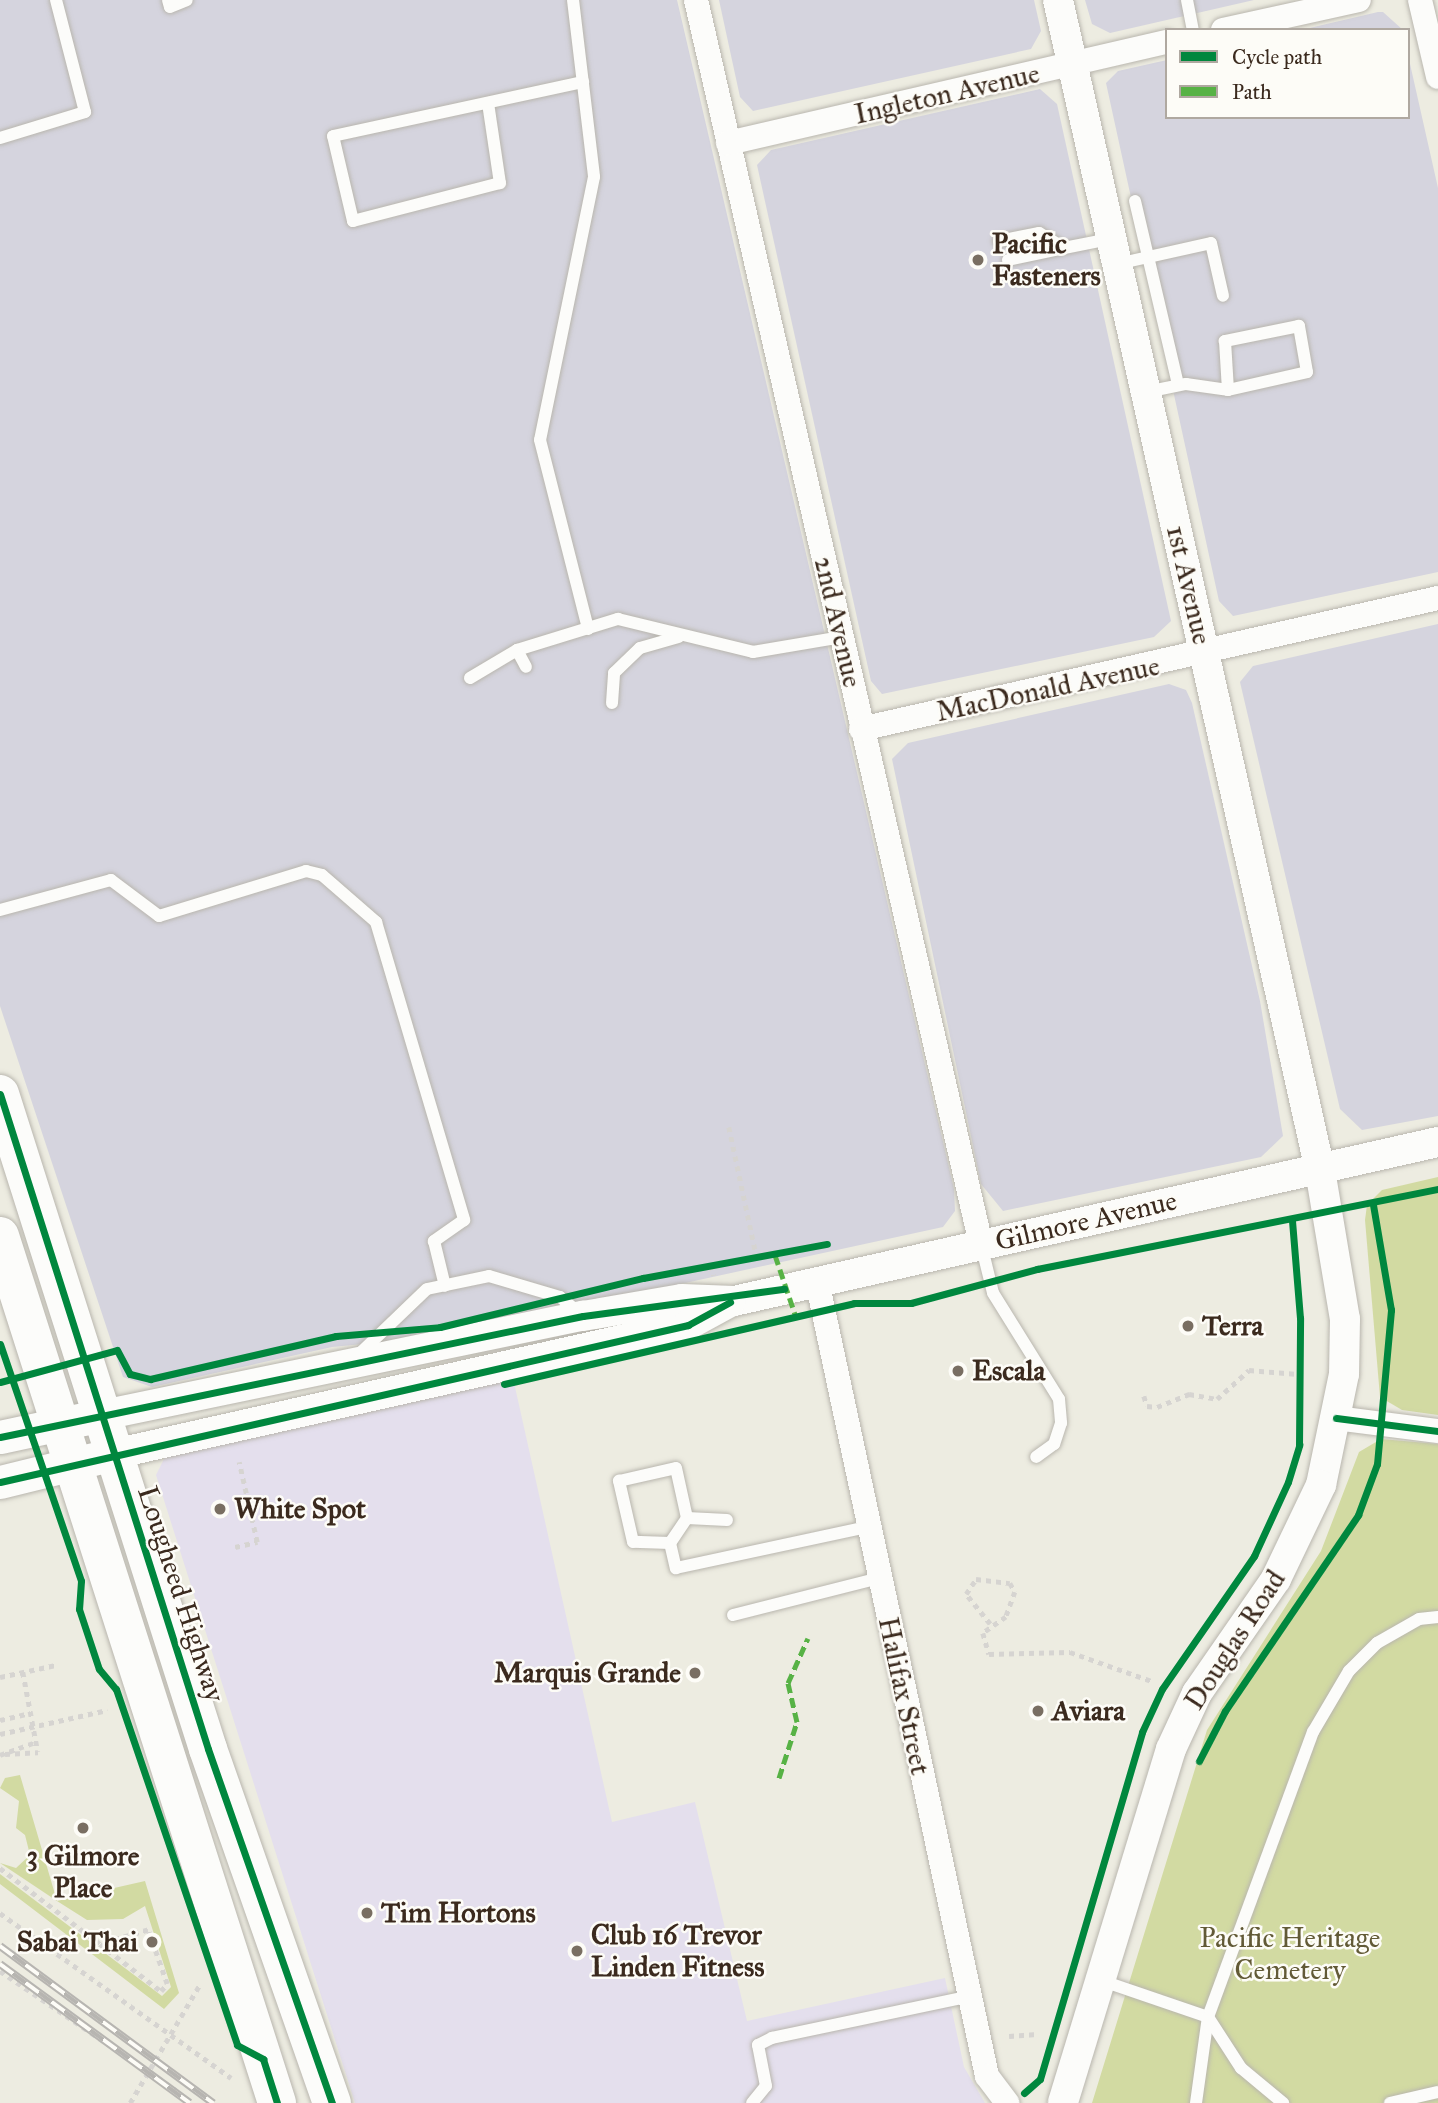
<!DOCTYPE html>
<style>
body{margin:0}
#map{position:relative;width:1438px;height:2103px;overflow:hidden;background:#edece1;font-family:"IM FELL Great Primer",serif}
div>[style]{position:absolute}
.built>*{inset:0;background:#e4dfed}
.industrial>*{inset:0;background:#d5d4de}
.green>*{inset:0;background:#d2daa2}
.path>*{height:4.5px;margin-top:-2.25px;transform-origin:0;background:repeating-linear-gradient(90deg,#d6d4d1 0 5px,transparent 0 10px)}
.roads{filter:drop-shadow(0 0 2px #b9b6ae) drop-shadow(0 0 2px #b9b6ae)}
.service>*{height:12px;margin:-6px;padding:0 6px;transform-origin:6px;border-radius:6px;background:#fcfcfa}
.minor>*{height:24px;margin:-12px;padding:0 12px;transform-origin:12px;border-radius:12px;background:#fcfcfa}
.tertiary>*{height:30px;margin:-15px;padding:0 15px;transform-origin:15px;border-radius:15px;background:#fcfcfa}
.secondary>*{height:33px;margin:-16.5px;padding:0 16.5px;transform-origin:16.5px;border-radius:16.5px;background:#fcfcfa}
.primary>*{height:38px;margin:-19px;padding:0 19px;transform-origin:19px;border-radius:19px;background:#fcfcfa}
.rail>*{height:8px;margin-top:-4px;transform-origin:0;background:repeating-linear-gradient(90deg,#fdfcf7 0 16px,#b7b5b1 0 32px);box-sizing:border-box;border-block:2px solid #b7b5b1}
.path-bridge>*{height:4.5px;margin-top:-2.25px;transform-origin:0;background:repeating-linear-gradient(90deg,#d6d4d1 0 5px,transparent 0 10px)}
.quiet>*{height:5px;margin-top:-2.5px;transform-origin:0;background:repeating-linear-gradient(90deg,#57b245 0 10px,transparent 0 15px)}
.cycleway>*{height:7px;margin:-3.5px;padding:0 3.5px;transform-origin:3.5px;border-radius:3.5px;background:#00873e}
.dots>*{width:19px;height:19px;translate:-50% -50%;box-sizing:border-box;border:4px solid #fdfcf7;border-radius:50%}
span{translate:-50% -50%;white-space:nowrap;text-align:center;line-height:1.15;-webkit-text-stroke:5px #fdfcf7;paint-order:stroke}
.street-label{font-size:28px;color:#3b2a1e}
.poi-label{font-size:28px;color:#3b2a1e;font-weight:700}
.left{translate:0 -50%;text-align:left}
.right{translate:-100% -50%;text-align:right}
.park-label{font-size:28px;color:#625a36}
.legend{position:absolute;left:1165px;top:28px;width:245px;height:91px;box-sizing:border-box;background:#fdfcf7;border:2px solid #afa8a0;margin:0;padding:9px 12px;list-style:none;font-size:21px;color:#3b2a1e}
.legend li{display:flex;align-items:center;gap:14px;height:35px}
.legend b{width:35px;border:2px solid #afa8a0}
</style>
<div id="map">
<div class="built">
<div style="clip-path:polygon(513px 1378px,612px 1822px,695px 1802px,747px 2021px,945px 1978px,964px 2067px,985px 2103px,355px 2103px,156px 1475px,165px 1457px)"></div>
</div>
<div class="industrial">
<div style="clip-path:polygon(0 0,677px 0,954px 1189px,955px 1211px,943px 1227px,436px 1337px,332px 1347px,152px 1387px,123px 1377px,0 1006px)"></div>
<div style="clip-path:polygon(719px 0,1034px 0,1041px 31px,1031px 49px,753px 111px,740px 97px)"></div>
<div style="clip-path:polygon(1085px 0,1254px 0,1110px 33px,1092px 24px)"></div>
<div style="clip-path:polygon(1383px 12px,1403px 30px,1301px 30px,1378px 12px)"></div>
<div style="clip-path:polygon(1408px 55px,1438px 188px,1438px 572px,1233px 616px,1219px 601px,1106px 83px,1118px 71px,1167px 60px,1167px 117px,1408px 117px)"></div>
<div style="clip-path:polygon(1040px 89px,1057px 104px,1171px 621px,1154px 637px,882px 694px,871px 681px,757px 165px,771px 150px)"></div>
<div style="clip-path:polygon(1438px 624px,1438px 1116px,1362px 1130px,1340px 1109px,1240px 682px,1253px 666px)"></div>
<div style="clip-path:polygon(1169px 684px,1186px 690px,1192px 703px,1260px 1001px,1283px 1136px,1261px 1157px,1003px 1211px,981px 1184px,892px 759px,908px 743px)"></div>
</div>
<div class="green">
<div style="clip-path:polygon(1438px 1177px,1438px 1415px,1402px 1410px,1380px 1397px,1365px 1220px,1367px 1205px,1382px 1190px)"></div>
<div style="clip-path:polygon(1381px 1439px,1438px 1444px,1438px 2103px,1092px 2103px,1207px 1730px,1321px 1551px,1359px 1452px)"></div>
<div style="clip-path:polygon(20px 1775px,57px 1901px,145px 1881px,179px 1993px,164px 2009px,0 1884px,0 1874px,162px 1996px,171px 1987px,145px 1906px,123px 1919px,87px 1920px,57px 1901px,0 1863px,16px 1868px,30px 1855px,25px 1835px,16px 1828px,19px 1801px,0 1788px,5px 1778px)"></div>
</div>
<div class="path">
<div style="left:729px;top:1127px;width:135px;rotate:78deg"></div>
<div style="left:711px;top:1265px;width:11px;rotate:75deg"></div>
<div style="left:1144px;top:1396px;width:10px;rotate:73deg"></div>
<div style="left:1147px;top:1406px;width:10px;rotate:6deg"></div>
<div style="left:1157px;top:1407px;width:35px;rotate:-22deg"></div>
<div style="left:1189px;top:1394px;width:28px;rotate:10deg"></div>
<div style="left:1217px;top:1399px;width:43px;rotate:-42.2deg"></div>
<div style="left:1249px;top:1370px;width:49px;rotate:4.7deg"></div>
<div style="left:235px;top:1547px;width:23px;rotate:-13deg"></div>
<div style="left:257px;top:1542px;width:82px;rotate:-102.7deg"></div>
<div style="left:990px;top:1624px;width:38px;rotate:-129deg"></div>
<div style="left:966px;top:1594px;width:18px;rotate:-56deg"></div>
<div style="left:976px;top:1579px;width:34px;rotate:7deg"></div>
<div style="left:1010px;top:1583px;width:10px;rotate:61deg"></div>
<div style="left:1015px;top:1592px;width:27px;rotate:110deg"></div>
<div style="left:1006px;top:1617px;width:28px;rotate:145deg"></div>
<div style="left:983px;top:1633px;width:22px;rotate:74deg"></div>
<div style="left:989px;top:1654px;width:81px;rotate:-1.4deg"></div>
<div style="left:1070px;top:1652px;width:87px;rotate:19.5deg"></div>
<div style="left:0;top:1677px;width:57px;rotate:-12.1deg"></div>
<div style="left:0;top:1720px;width:31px;rotate:-13deg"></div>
<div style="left:0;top:1734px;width:110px;rotate:-12.6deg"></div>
<div style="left:5px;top:1754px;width:33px;rotate:-3deg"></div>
<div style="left:0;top:1755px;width:38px;rotate:-20deg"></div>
<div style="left:0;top:1868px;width:126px;rotate:37.2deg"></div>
<div style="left:100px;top:1944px;width:77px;rotate:37.6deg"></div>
<div style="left:161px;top:1991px;width:9px;rotate:-49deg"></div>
<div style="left:167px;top:1984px;width:57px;rotate:-109.4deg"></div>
<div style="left:148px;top:1930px;width:50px;rotate:163.7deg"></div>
<div style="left:0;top:1913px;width:284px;rotate:35.5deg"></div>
<div style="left:0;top:1971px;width:212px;rotate:34.1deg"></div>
<div style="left:1009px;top:2036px;width:28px;rotate:-4deg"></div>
<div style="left:130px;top:2103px;width:138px;rotate:-59.5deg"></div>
</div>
<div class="roads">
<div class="service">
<div style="left:168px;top:0;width:7px;rotate:74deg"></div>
<div style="left:170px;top:7px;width:18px;rotate:-22deg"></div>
<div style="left:573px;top:0;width:178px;rotate:83.2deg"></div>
<div style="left:594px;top:177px;width:268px;rotate:101.6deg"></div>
<div style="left:540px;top:440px;width:195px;rotate:75.7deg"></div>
<div style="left:1187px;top:0;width:31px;rotate:79deg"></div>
<div style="left:488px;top:103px;width:81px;rotate:81.5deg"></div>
<div style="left:500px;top:183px;width:152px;rotate:165.5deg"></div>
<div style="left:353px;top:221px;width:87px;rotate:-103.2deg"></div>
<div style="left:333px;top:136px;width:256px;rotate:-12.2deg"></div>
<div style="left:0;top:138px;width:89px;rotate:-17deg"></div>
<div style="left:85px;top:112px;width:116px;rotate:-104.5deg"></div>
<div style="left:1135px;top:201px;width:189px;rotate:76.8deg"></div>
<div style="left:999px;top:241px;width:41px;rotate:-11.3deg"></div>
<div style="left:1039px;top:233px;width:29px;rotate:31deg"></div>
<div style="left:1064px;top:248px;width:47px;rotate:-11.1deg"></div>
<div style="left:1008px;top:260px;width:57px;rotate:-12.1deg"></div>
<div style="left:1117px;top:264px;width:96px;rotate:-12.6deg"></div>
<div style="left:1211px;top:243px;width:54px;rotate:77.2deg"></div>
<div style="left:1146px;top:392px;width:41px;rotate:-11.3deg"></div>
<div style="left:1186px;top:384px;width:42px;rotate:8.1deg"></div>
<div style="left:1228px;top:390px;width:81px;rotate:-12.8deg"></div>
<div style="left:1307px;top:372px;width:47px;rotate:-99.9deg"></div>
<div style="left:1299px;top:326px;width:76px;rotate:168.5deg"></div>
<div style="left:1225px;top:341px;width:49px;rotate:86.5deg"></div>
<div style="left:517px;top:650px;width:19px;rotate:62deg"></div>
<div style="left:470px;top:678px;width:55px;rotate:-30.8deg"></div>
<div style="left:517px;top:650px;width:106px;rotate:-17.1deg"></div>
<div style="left:618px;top:619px;width:139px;rotate:13.7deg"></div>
<div style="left:753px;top:652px;width:90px;rotate:-9.6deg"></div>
<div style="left:612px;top:703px;width:30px;rotate:-86deg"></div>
<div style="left:614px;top:673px;width:36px;rotate:-44deg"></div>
<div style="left:640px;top:648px;width:40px;rotate:-16deg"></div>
<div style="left:0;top:910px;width:115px;rotate:-15.1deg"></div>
<div style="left:111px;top:880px;width:60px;rotate:36.9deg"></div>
<div style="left:159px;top:916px;width:154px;rotate:-17deg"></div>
<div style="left:306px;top:871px;width:16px;rotate:14deg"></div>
<div style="left:322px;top:875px;width:72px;rotate:41deg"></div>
<div style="left:376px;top:922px;width:311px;rotate:73.5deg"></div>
<div style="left:464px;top:1220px;width:37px;rotate:145deg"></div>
<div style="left:434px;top:1241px;width:46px;rotate:76.3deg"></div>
<div style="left:981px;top:1244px;width:50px;rotate:76.2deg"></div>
<div style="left:993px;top:1293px;width:125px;rotate:58.1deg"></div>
<div style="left:1059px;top:1399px;width:24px;rotate:85deg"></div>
<div style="left:1061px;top:1423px;width:22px;rotate:108deg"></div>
<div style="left:1054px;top:1444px;width:22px;rotate:144deg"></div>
<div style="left:356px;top:1357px;width:98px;rotate:-43.8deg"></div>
<div style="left:427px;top:1289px;width:63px;rotate:-11.8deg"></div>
<div style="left:489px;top:1276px;width:74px;rotate:16.5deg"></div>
<div style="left:560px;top:1297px;width:26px;rotate:40deg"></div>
<div style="left:687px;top:1518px;width:40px;rotate:2.9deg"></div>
<div style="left:670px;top:1543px;width:37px;rotate:-178deg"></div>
<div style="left:633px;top:1542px;width:63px;rotate:-102.9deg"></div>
<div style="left:619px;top:1481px;width:58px;rotate:-12.8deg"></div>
<div style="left:676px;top:1468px;width:51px;rotate:77.6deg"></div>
<div style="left:687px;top:1518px;width:30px;rotate:124deg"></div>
<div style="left:670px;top:1543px;width:26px;rotate:77deg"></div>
<div style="left:676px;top:1568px;width:196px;rotate:-12.1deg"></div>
<div style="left:733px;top:1615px;width:151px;rotate:-14.2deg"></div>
<div style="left:1100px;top:1980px;width:114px;rotate:18.9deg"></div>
<div style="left:1208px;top:2017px;width:304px;rotate:-69.8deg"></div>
<div style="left:1313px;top:1732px;width:71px;rotate:-59.5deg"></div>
<div style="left:1349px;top:1671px;width:40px;rotate:-45deg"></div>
<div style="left:1377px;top:1643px;width:48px;rotate:-29.7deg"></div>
<div style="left:1419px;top:1619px;width:19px;rotate:-6deg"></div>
<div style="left:752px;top:2103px;width:22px;rotate:-51deg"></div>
<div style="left:766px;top:2086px;width:42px;rotate:-101deg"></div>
<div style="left:758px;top:2045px;width:16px;rotate:-27deg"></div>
<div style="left:772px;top:2038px;width:203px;rotate:-11.9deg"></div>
<div style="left:1196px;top:2103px;width:87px;rotate:-82.1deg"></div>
<div style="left:1208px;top:2017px;width:61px;rotate:57.1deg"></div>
<div style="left:1241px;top:2068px;width:55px;rotate:39.8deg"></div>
<div style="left:1390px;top:2103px;width:49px;rotate:-12.9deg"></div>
</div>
<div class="minor">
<div style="left:696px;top:0;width:1276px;rotate:77.1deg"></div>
<div style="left:1420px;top:0;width:79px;rotate:76.8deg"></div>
<div style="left:1223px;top:30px;width:139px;rotate:-12.4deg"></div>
<div style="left:728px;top:143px;width:450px;rotate:-13deg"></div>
<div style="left:861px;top:729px;width:592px;rotate:-12.79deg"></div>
<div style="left:817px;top:1281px;width:813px;rotate:77.93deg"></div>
<div style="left:987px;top:2076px;width:34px;rotate:53deg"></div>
<div style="left:1336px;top:1418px;width:103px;rotate:7.3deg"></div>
</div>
<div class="tertiary">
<div style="left:1058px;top:0;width:1199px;rotate:77.38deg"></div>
<div style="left:1320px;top:1170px;width:151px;rotate:80.5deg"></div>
<div style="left:1345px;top:1319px;width:55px;rotate:91deg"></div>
<div style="left:1344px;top:1374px;width:113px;rotate:101.7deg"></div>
<div style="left:1321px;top:1485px;width:104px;rotate:115.6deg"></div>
<div style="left:1276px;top:1579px;width:139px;rotate:124.7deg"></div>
<div style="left:1197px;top:1693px;width:62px;rotate:114.9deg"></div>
<div style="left:1171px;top:1749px;width:370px;rotate:107deg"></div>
<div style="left:103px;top:1415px;width:490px;rotate:-11.7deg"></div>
<div style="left:583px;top:1316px;width:100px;rotate:-9.7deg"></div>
<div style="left:682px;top:1299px;width:52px;rotate:2.2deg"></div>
<div style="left:734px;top:1301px;width:722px;rotate:-12.73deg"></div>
<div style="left:114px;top:1454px;width:588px;rotate:-12.67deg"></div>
<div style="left:688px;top:1325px;width:48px;rotate:-28.7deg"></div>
</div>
<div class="secondary">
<div style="left:0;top:1437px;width:105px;rotate:-12.1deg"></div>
<div style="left:0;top:1482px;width:117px;rotate:-13.8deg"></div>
</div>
<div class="primary">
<div style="left:0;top:1094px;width:687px;rotate:72.38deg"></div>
<div style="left:208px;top:1749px;width:375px;rotate:70.7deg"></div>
<div style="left:0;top:1236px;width:910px;rotate:72.28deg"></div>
</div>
</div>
<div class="rail">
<div style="left:0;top:1946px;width:265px;rotate:36.4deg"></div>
<div style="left:0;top:1964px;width:235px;rotate:36.2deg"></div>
</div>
<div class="path-bridge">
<div style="left:23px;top:1672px;width:81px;rotate:79.4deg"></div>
</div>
<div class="quiet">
<div style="left:775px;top:1255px;width:65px;rotate:71.3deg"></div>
<div style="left:779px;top:1778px;width:59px;rotate:-72.2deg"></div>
<div style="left:797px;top:1722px;width:40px;rotate:-103deg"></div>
<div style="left:788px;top:1683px;width:49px;rotate:-66deg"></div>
</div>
<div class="cycleway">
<div style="left:0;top:1094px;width:687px;rotate:72.38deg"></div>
<div style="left:208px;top:1749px;width:375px;rotate:70.7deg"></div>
<div style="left:0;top:1344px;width:250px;rotate:71.1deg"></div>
<div style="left:81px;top:1581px;width:28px;rotate:94deg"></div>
<div style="left:79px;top:1609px;width:63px;rotate:71.6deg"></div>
<div style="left:99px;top:1669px;width:26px;rotate:50deg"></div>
<div style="left:116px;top:1689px;width:376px;rotate:71.2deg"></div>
<div style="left:237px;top:2045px;width:30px;rotate:28deg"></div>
<div style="left:263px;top:2059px;width:46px;rotate:72.3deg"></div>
<div style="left:0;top:1382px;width:121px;rotate:-15.3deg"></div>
<div style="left:117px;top:1350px;width:27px;rotate:62deg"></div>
<div style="left:130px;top:1374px;width:21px;rotate:14deg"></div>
<div style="left:150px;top:1379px;width:191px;rotate:-13deg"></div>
<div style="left:336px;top:1336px;width:104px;rotate:-4.9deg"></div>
<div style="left:440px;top:1327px;width:209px;rotate:-13.6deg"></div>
<div style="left:643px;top:1278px;width:187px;rotate:-10.5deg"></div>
<div style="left:504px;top:1384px;width:359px;rotate:-13deg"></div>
<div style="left:854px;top:1303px;width:57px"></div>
<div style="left:911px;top:1303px;width:131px;rotate:-15.1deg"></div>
<div style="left:1037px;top:1269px;width:409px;rotate:-11.3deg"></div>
<div style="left:1336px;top:1418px;width:103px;rotate:7.3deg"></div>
<div style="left:0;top:1437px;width:595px;rotate:-11.73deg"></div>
<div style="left:583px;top:1316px;width:203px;rotate:-7.7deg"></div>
<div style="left:0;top:1482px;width:706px;rotate:-12.85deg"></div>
<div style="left:688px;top:1325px;width:48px;rotate:-28.7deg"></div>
<div style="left:1199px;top:1761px;width:56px;rotate:-62.5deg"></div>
<div style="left:1225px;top:1711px;width:237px;rotate:-55.8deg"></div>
<div style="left:1358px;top:1515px;width:54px;rotate:-69.6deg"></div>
<div style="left:1377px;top:1464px;width:155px;rotate:-84.8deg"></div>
<div style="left:1391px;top:1310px;width:107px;rotate:-99.7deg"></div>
<div style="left:1024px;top:2093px;width:21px;rotate:-41deg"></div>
<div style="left:1040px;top:2079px;width:362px;rotate:-73.6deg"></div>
<div style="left:1142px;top:1732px;width:47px;rotate:-65.1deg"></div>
<div style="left:1162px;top:1689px;width:162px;rotate:-55.3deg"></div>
<div style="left:1254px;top:1556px;width:81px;rotate:-65.3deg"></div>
<div style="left:1288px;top:1482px;width:39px;rotate:-73deg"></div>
<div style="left:1299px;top:1445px;width:127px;rotate:-89.5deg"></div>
<div style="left:1300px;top:1318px;width:97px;rotate:-94.7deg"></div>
</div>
<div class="dots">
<div style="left:978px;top:260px;background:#796e62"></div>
<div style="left:1188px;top:1326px;background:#796e62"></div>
<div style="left:958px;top:1371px;background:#796e62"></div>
<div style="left:220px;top:1509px;background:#796e62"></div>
<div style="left:695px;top:1673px;background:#796e62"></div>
<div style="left:1038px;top:1711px;background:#796e62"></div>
<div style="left:83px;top:1828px;background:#796e62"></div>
<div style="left:367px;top:1913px;background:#796e62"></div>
<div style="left:152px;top:1942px;background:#796e62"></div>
<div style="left:577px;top:1951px;background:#796e62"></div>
</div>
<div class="street-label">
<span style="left:947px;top:94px;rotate:-13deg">Ingleton Avenue</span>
<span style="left:1189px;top:585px;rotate:77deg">1st Avenue</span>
<span style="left:838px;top:622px;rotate:77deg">2nd Avenue</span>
<span style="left:1048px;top:689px;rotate:-12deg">MacDonald Avenue</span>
<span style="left:1086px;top:1221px;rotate:-13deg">Gilmore Avenue</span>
<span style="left:181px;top:1594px;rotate:72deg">Lougheed Highway</span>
<span style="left:1235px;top:1640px;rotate:-57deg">Douglas Road</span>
<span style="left:904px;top:1696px;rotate:78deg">Halifax Street</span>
</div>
<div class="poi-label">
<span class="left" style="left:992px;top:260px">Pacific<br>Fasteners</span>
<span class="left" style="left:1202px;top:1326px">Terra</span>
<span class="left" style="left:972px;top:1371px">Escala</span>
<span class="left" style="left:234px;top:1509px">White Spot</span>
<span class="right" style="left:681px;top:1673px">Marquis Grande</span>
<span class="left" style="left:1052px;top:1711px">Aviara</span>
<span style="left:83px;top:1872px">3 Gilmore<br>Place</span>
<span class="left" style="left:381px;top:1913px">Tim Hortons</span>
<span class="left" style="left:591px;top:1951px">Club 16 Trevor<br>Linden Fitness</span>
<span class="right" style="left:138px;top:1942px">Sabai Thai</span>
</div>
<div class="park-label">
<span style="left:1290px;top:1954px">Pacific Heritage<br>Cemetery</span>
</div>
<ul class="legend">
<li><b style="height:9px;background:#00873e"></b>Cycle path</li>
<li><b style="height:9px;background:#57b245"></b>Path</li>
</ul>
</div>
